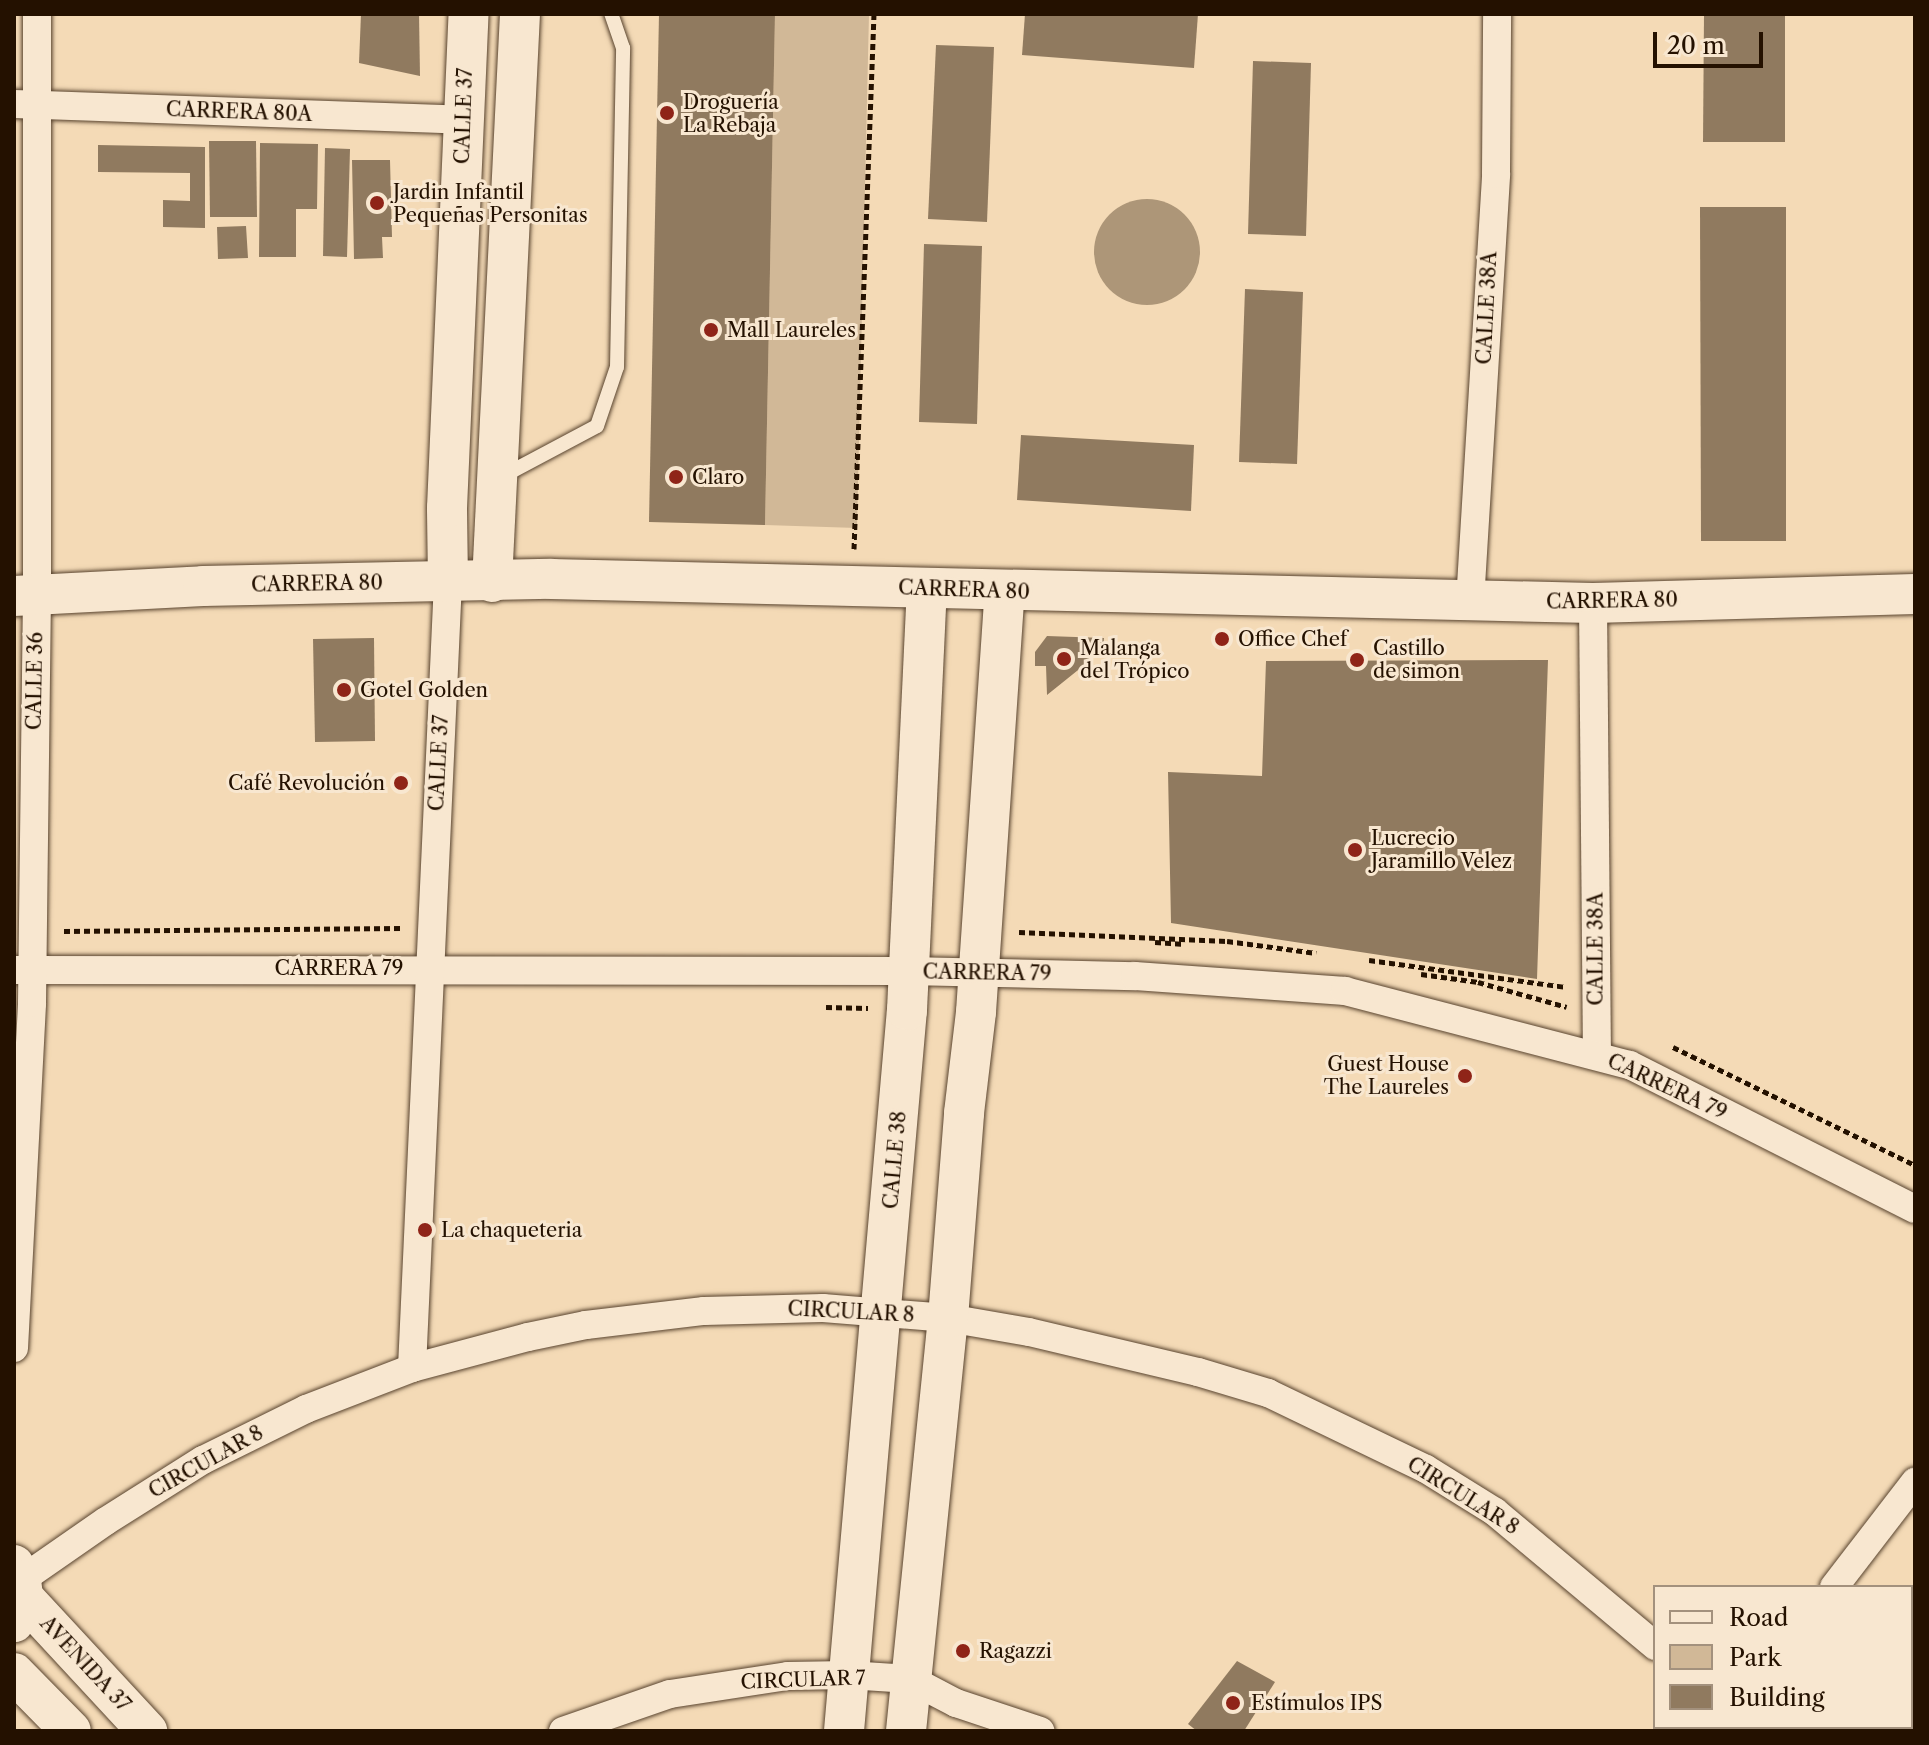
<!DOCTYPE html>
<meta charset="utf-8">
<style>
body{margin:0}
#map{position:relative;width:1929px;height:1745px;overflow:hidden;background:#f4dab6;font-family:"Libre Caslon Text",serif}
div>[style]{position:absolute}
.green>*{inset:0;background:#d1b897}
.water>*{inset:0;background:#ad9678}
.round{border-radius:50%}
.building>*{inset:0;background:#907a5f}
.path>*{height:5px;margin-top:-2.5px;transform-origin:0;background:repeating-linear-gradient(90deg,#241100 0 6px,transparent 0 10px)}
.roads{filter:drop-shadow(0 0 2px #58432e) drop-shadow(0 0 2px #58432e)}
.lane>*{height:14px;margin:-7px;padding:0 7px;transform-origin:7px;border-radius:7px;background:#f8e7d0}
.street>*{height:28px;margin:-14px;padding:0 14px;transform-origin:14px;border-radius:14px;background:#f8e7d0}
.secondary>*{height:40px;margin:-20px;padding:0 20px;transform-origin:20px;border-radius:20px;background:#f8e7d0}
.dots>*{width:22px;height:22px;translate:-50% -50%;box-sizing:border-box;border:4px solid #f8e7d0;border-radius:50%}
span{translate:-50% -50%;white-space:nowrap;text-align:center;line-height:1.15;-webkit-text-stroke:6px #f8e7d0;paint-order:stroke}
.poi-label{font-size:20px;color:#241100}
.left{translate:0 -50%;text-align:left}
.right{translate:-100% -50%;text-align:right}
.street-label{font-size:20px;color:#241100}
.frame{position:absolute;inset:0;border:16px solid #241100;pointer-events:none}
.legend{position:absolute;left:1653px;top:1585px;width:260px;height:144px;box-sizing:border-box;background:#f8e7d0;border:2px solid #a3917d;margin:0;padding:10px 14px;list-style:none;font-size:24px;color:#241100}
.legend li{display:flex;align-items:center;gap:16px;height:40px}
.legend b{width:40px;border:2px solid #a3917d}
.scale{position:absolute;left:1653px;top:32px;width:110px;height:36px;box-sizing:border-box;border:4px solid #241100;border-top:0;padding-left:10px;font-size:24px;line-height:28px;white-space:nowrap;color:#241100;-webkit-text-stroke:6px #f8e7d0;paint-order:stroke}
</style>
<div id="map">
<div class="green">
<div style="clip-path:polygon(775px 14px,869px 14px,857px 528px,765px 525px)"></div>
</div>
<div class="water">
<div class="round" style="left:1094px;top:199px;width:106px;height:106px"></div>
</div>
<div class="building">
<div style="clip-path:polygon(361px 14px,419px 14px,420px 76px,359px 63px)"></div>
<div style="clip-path:polygon(659px 14px,775px 14px,765px 525px,649px 522px)"></div>
<div style="clip-path:polygon(1025px 14px,1198px 14px,1194px 68px,1022px 55px)"></div>
<div style="clip-path:polygon(1704px 14px,1785px 14px,1785px 142px,1703px 142px)"></div>
<div style="clip-path:polygon(936px 45px,994px 47px,987px 222px,928px 219px)"></div>
<div style="clip-path:polygon(1253px 61px,1311px 63px,1306px 236px,1248px 234px)"></div>
<div style="clip-path:polygon(209px 141px,256px 141px,257px 217px,210px 217px)"></div>
<div style="clip-path:polygon(260px 143px,318px 144px,317px 209px,296px 209px,296px 257px,259px 257px)"></div>
<div style="clip-path:polygon(98px 145px,205px 147px,205px 228px,163px 227px,163px 200px,190px 201px,190px 173px,98px 172px)"></div>
<div style="clip-path:polygon(325px 148px,350px 149px,347px 257px,323px 256px)"></div>
<div style="clip-path:polygon(352px 160px,390px 160px,392px 237px,382px 237px,383px 258px,354px 259px)"></div>
<div style="clip-path:polygon(1700px 207px,1786px 207px,1786px 541px,1701px 541px)"></div>
<div style="clip-path:polygon(246px 226px,248px 258px,218px 259px,217px 227px)"></div>
<div style="clip-path:polygon(924px 244px,982px 246px,977px 424px,919px 422px)"></div>
<div style="clip-path:polygon(1245px 289px,1303px 292px,1297px 464px,1239px 462px)"></div>
<div style="clip-path:polygon(1021px 435px,1194px 445px,1191px 511px,1017px 500px)"></div>
<div style="clip-path:polygon(1047px 636px,1104px 638px,1103px 650px,1047px 695px,1046px 666px,1035px 666px,1035px 652px)"></div>
<div style="clip-path:polygon(374px 638px,375px 741px,315px 742px,313px 639px)"></div>
<div style="clip-path:polygon(1548px 660px,1537px 979px,1171px 923px,1168px 772px,1262px 776px,1266px 661px)"></div>
<div style="clip-path:polygon(1237px 1661px,1275px 1682px,1244px 1731px,1197px 1731px,1188px 1724px)"></div>
</div>
<div class="path">
<div style="left:854px;top:549px;width:535px;rotate:-87.86deg"></div>
<div style="left:64px;top:931px;width:338px;rotate:-0.5deg"></div>
<div style="left:1019px;top:932px;width:208px;rotate:2.5deg"></div>
<div style="left:1227px;top:941px;width:90px;rotate:7.7deg"></div>
<div style="left:1155px;top:942px;width:30px;rotate:4deg"></div>
<div style="left:1369px;top:960px;width:198px;rotate:7.8deg"></div>
<div style="left:1421px;top:974px;width:58px;rotate:8deg"></div>
<div style="left:1478px;top:982px;width:92px;rotate:15.7deg"></div>
<div style="left:826px;top:1007px;width:42px;rotate:1.4deg"></div>
<div style="left:1673px;top:1047px;width:269px;rotate:26deg"></div>
</div>
<div class="roads">
<div class="lane">
<div style="left:503px;top:476px;width:106px;rotate:-28deg"></div>
<div style="left:597px;top:426px;width:62px;rotate:-71.3deg"></div>
<div style="left:617px;top:367px;width:319px;rotate:-88.9deg"></div>
<div style="left:623px;top:48px;width:36px;rotate:-109deg"></div>
</div>
<div class="street">
<div style="left:14px;top:104px;width:450px;rotate:2deg"></div>
<div style="left:1470px;top:602px;width:429px;rotate:-86.5deg"></div>
<div style="left:1496px;top:174px;width:160px;rotate:-89.6deg"></div>
<div style="left:1593px;top:603px;width:452px;rotate:89.5deg"></div>
<div style="left:14px;top:970px;width:894px;rotate:0.06deg"></div>
<div style="left:908px;top:971px;width:227px;rotate:1.3deg"></div>
<div style="left:1135px;top:976px;width:211px;rotate:4.1deg"></div>
<div style="left:1345px;top:991px;width:294px;rotate:14.6deg"></div>
<div style="left:1630px;top:1065px;width:319px;rotate:26.8deg"></div>
<div style="left:14px;top:1348px;width:345px;rotate:-87deg"></div>
<div style="left:32px;top:1003px;width:409px;rotate:-89.3deg"></div>
<div style="left:37px;top:594px;width:580px;rotate:-90deg"></div>
<div style="left:412px;top:1368px;width:787px;rotate:-87.38deg"></div>
<div style="left:21px;top:1580px;width:103px;rotate:-34.8deg"></div>
<div style="left:106px;top:1521px;width:115px;rotate:-32.2deg"></div>
<div style="left:203px;top:1460px;width:115px;rotate:-26.3deg"></div>
<div style="left:306px;top:1409px;width:114px;rotate:-21.1deg"></div>
<div style="left:412px;top:1368px;width:120px;rotate:-15deg"></div>
<div style="left:528px;top:1337px;width:59px;rotate:-11.7deg"></div>
<div style="left:586px;top:1325px;width:119px;rotate:-6.8deg"></div>
<div style="left:704px;top:1311px;width:119px;rotate:-1.4deg"></div>
<div style="left:823px;top:1308px;width:125px;rotate:4.6deg"></div>
<div style="left:948px;top:1318px;width:82px;rotate:9.8deg"></div>
<div style="left:1029px;top:1332px;width:174px;rotate:13.3deg"></div>
<div style="left:1198px;top:1372px;width:73px;rotate:16.7deg"></div>
<div style="left:1268px;top:1393px;width:175px;rotate:25.7deg"></div>
<div style="left:1426px;top:1469px;width:81px;rotate:31.9deg"></div>
<div style="left:1495px;top:1512px;width:209px;rotate:39.9deg"></div>
<div style="left:1834px;top:1587px;width:133px;rotate:-52.4deg"></div>
<div style="left:1747px;top:1727px;width:6px;rotate:45deg"></div>
<div style="left:563px;top:1731px;width:113px;rotate:-19.1deg"></div>
<div style="left:670px;top:1694px;width:119px;rotate:-8.7deg"></div>
<div style="left:788px;top:1676px;width:60px;rotate:-1deg"></div>
<div style="left:848px;top:1675px;width:62px;rotate:3.7deg"></div>
<div style="left:910px;top:1679px;width:52px;rotate:27.6deg"></div>
<div style="left:956px;top:1703px;width:89px;rotate:18.4deg"></div>
<div style="left:1724px;top:1731px;width:5px;rotate:-53deg"></div>
</div>
<div class="secondary">
<div style="left:448px;top:582px;width:74px;rotate:-90.8deg"></div>
<div style="left:447px;top:508px;width:494px;rotate:-87.5deg"></div>
<div style="left:492px;top:582px;width:569px;rotate:-87.18deg"></div>
<div style="left:14px;top:596px;width:189px;rotate:-3deg"></div>
<div style="left:203px;top:586px;width:348px;rotate:-1.2deg"></div>
<div style="left:551px;top:579px;width:1042px;rotate:1.32deg"></div>
<div style="left:1593px;top:603px;width:322px;rotate:-1.6deg"></div>
<div style="left:14px;top:1565px;width:17px;rotate:65deg"></div>
<div style="left:21px;top:1580px;width:17px;rotate:83deg"></div>
<div style="left:23px;top:1597px;width:27px;rotate:110deg"></div>
<div style="left:23px;top:1597px;width:183px;rotate:47.2deg"></div>
<div style="left:14px;top:1673px;width:81px;rotate:45.5deg"></div>
<div style="left:844px;top:1731px;width:724px;rotate:-85.01deg"></div>
<div style="left:907px;top:1010px;width:422px;rotate:-87.3deg"></div>
<div style="left:906px;top:1731px;width:415px;rotate:-84.2deg"></div>
<div style="left:948px;top:1318px;width:206px;rotate:-85.5deg"></div>
<div style="left:964px;top:1113px;width:102px;rotate:-83.2deg"></div>
<div style="left:976px;top:1012px;width:421px;rotate:-86.1deg"></div>
</div>
</div>
<div class="dots">
<div style="left:667px;top:113px;background:#8f2418"></div>
<div style="left:377px;top:203px;background:#8f2418"></div>
<div style="left:711px;top:330px;background:#8f2418"></div>
<div style="left:676px;top:477px;background:#8f2418"></div>
<div style="left:1222px;top:639px;background:#8f2418"></div>
<div style="left:1064px;top:659px;background:#8f2418"></div>
<div style="left:1357px;top:660px;background:#8f2418"></div>
<div style="left:344px;top:690px;background:#8f2418"></div>
<div style="left:401px;top:783px;background:#8f2418"></div>
<div style="left:1355px;top:850px;background:#8f2418"></div>
<div style="left:1465px;top:1076px;background:#8f2418"></div>
<div style="left:425px;top:1230px;background:#8f2418"></div>
<div style="left:963px;top:1651px;background:#8f2418"></div>
<div style="left:1233px;top:1703px;background:#8f2418"></div>
</div>
<div class="poi-label">
<span class="left" style="left:683px;top:114px">Droguería<br>La Rebaja</span>
<span class="left" style="left:393px;top:204px">Jardin Infantil<br>Pequeñas Personitas</span>
<span class="left" style="left:727px;top:330px">Mall Laureles</span>
<span class="left" style="left:692px;top:477px">Claro</span>
<span class="left" style="left:1238px;top:639px">Office Chef</span>
<span class="left" style="left:1080px;top:660px">Malanga<br>del Trópico</span>
<span class="left" style="left:1373px;top:660px">Castillo<br>de simon</span>
<span class="left" style="left:360px;top:690px">Gotel Golden</span>
<span class="right" style="left:385px;top:783px">Café Revolución</span>
<span class="left" style="left:1371px;top:850px">Lucrecio<br>Jaramillo Velez</span>
<span class="right" style="left:1449px;top:1076px">Guest House<br>The Laureles</span>
<span class="left" style="left:441px;top:1230px">La chaqueteria</span>
<span class="left" style="left:979px;top:1651px">Ragazzi</span>
<span class="left" style="left:1251px;top:1703px">Estímulos IPS</span>
</div>
<div class="street-label">
<span style="left:239px;top:112px;rotate:2deg">CARRERA 80A</span>
<span style="left:464px;top:116px;rotate:-88deg">CALLE 37</span>
<span style="left:1487px;top:308px;rotate:-87deg">CALLE 38A</span>
<span style="left:317px;top:584px;rotate:-1deg">CARRERA 80</span>
<span style="left:964px;top:590px;rotate:2deg">CARRERA 80</span>
<span style="left:1612px;top:601px;rotate:-1deg">CARRERA 80</span>
<span style="left:35px;top:681px;rotate:-89deg">CALLE 36</span>
<span style="left:439px;top:763px;rotate:-87deg">CALLE 37</span>
<span style="left:1596px;top:949px;rotate:-90deg">CALLE 38A</span>
<span style="left:339px;top:968px">CARRERA 79</span>
<span style="left:987px;top:973px;rotate:1deg">CARRERA 79</span>
<span style="left:1667px;top:1087px;rotate:25deg">CARRERA 79</span>
<span style="left:895px;top:1160px;rotate:-85deg">CALLE 38</span>
<span style="left:851px;top:1312px;rotate:3deg">CIRCULAR 8</span>
<span style="left:206px;top:1462px;rotate:-29deg">CIRCULAR 8</span>
<span style="left:1463px;top:1496px;rotate:32deg">CIRCULAR 8</span>
<span style="left:85px;top:1664px;rotate:47deg">AVENIDA 37</span>
<span style="left:803px;top:1680px;rotate:-2deg">CIRCULAR 7</span>
</div>
<div class="frame"></div>
<ul class="legend">
<li><b style="height:10px;background:#f8e7d0"></b>Road</li>
<li><b style="height:22px;background:#d1b897"></b>Park</li>
<li><b style="height:22px;background:#907a5f"></b>Building</li>
</ul>
<div class="scale">20 m</div>
</div>
